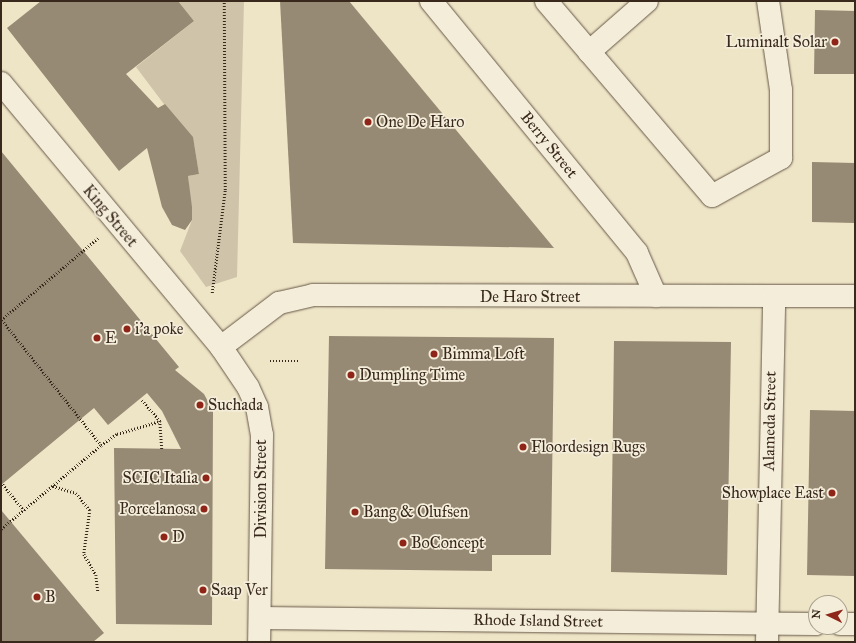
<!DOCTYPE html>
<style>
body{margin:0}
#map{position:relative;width:856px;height:643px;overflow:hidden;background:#eee4c6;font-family:"IM FELL Great Primer",serif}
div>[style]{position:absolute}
.green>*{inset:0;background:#cfc4a9}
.building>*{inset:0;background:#978a75}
.path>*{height:2.5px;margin-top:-1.25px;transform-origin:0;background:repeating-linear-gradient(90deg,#39291d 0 1px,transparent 0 3px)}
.roads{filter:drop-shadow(0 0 1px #665847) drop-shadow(0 0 1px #665847)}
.minor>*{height:22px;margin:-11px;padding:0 11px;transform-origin:11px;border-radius:11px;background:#f4edda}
.dots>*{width:11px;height:11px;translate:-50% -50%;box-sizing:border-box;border:2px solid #f4edda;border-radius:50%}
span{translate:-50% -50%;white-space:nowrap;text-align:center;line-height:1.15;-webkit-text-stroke:3.5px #f4edda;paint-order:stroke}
.poi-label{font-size:16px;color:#39291d}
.right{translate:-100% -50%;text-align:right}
.left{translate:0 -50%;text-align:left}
.street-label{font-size:16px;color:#39291d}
.frame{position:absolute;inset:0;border:2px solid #39291d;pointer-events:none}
.north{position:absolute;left:808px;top:595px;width:40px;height:40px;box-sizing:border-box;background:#f4edda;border:1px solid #a99f8e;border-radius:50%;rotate:275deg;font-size:11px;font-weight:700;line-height:16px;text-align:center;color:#39291d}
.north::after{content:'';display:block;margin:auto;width:14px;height:18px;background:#8f2418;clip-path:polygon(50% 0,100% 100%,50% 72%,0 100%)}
</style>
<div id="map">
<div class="green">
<div style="clip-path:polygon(178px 1px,244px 1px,237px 277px,206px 287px,180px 251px,192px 220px,188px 176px,199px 174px,194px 144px,136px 67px,194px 21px)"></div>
</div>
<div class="building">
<div style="clip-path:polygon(41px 1px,178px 1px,194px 21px,126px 74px,158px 108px,165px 104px,193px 137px,199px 174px,188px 176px,192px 207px,192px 220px,185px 230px,172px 225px,162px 207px,147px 148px,119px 171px,7px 28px)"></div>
<div style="clip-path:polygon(280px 1px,349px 1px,554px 248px,293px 243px)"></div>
<div style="clip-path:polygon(815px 10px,855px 11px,855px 74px,814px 74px)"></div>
<div style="clip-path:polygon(1px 151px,179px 367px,175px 370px,204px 394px,213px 411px,212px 625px,116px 624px,114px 448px,181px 449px,162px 411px,147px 393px,108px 425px,94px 408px,1px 485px)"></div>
<div style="clip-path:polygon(812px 162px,855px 163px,855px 223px,812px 222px)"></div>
<div style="clip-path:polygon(329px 336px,554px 338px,551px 555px,492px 555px,492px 571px,325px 569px)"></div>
<div style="clip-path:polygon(614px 341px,731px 342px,727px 575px,611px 572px)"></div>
<div style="clip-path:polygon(810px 410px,855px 411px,855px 576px,807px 575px)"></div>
<div style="clip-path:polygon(1px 510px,104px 633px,93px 642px,1px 642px)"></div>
</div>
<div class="path">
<div style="left:212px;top:293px;width:104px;rotate:-82.8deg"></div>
<div style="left:225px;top:190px;width:189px;rotate:-90.3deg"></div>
<div style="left:1px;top:320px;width:127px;rotate:-40.2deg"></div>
<div style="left:2px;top:320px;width:159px;rotate:51.6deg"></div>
<div style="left:270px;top:361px;width:29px"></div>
<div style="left:142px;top:400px;width:28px;rotate:49deg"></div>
<div style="left:160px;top:421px;width:28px;rotate:86deg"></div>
<div style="left:1px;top:482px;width:36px;rotate:51deg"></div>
<div style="left:53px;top:486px;width:24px;rotate:17deg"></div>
<div style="left:76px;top:493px;width:22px;rotate:51deg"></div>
<div style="left:90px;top:510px;width:44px;rotate:97.8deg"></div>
<div style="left:84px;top:554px;width:24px;rotate:60deg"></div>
<div style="left:96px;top:575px;width:17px;rotate:83deg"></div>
<div style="left:1px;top:529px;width:131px;rotate:-40deg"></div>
<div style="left:101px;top:445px;width:19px;rotate:-35deg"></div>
<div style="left:117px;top:434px;width:45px;rotate:-16.8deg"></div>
</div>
<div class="roads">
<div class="minor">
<div style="left:431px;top:1px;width:325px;rotate:50.7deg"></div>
<div style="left:637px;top:253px;width:47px;rotate:66.2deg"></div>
<div style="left:546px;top:1px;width:256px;rotate:49.6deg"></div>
<div style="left:712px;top:196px;width:79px;rotate:-28.8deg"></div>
<div style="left:781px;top:158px;width:68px;rotate:-90deg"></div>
<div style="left:781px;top:90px;width:90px;rotate:-98.3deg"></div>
<div style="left:589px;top:52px;width:77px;rotate:-41.3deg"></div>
<div style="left:1px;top:83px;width:344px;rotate:50.2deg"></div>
<div style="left:221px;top:347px;width:48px;rotate:56deg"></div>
<div style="left:248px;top:387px;width:22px;rotate:66deg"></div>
<div style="left:257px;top:407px;width:28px;rotate:80deg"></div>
<div style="left:262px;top:435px;width:207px;rotate:90.8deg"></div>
<div style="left:221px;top:347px;width:73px;rotate:-37.2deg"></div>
<div style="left:279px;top:303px;width:35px;rotate:-13deg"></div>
<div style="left:313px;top:295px;width:542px;rotate:0.11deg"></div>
<div style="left:260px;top:618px;width:556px;rotate:0.62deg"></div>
<div style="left:840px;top:624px;width:15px"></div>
<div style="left:767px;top:642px;width:345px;rotate:-88.8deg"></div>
</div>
</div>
<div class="dots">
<div style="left:835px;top:42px;background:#8f2418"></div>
<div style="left:368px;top:122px;background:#8f2418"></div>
<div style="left:127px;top:329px;background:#8f2418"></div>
<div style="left:97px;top:338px;background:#8f2418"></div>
<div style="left:434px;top:354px;background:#8f2418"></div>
<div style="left:351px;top:375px;background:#8f2418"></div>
<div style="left:200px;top:405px;background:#8f2418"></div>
<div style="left:523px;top:447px;background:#8f2418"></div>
<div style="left:206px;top:478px;background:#8f2418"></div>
<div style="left:832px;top:493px;background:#8f2418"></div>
<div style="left:204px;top:509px;background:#8f2418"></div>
<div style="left:355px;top:512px;background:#8f2418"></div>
<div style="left:164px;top:537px;background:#8f2418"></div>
<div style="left:403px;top:543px;background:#8f2418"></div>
<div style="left:203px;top:590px;background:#8f2418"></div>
<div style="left:37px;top:597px;background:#8f2418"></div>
</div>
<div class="poi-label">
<span class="right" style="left:827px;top:42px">Luminalt Solar</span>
<span class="left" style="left:376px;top:122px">One De Haro</span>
<span class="left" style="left:135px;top:329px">i'a poke</span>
<span class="left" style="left:105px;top:338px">E</span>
<span class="left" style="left:442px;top:354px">Bimma Loft</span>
<span class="left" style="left:359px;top:375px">Dumpling Time</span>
<span class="left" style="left:208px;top:405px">Suchada</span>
<span class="left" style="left:531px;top:447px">Floordesign Rugs</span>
<span class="right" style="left:198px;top:478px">SCIC Italia</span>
<span class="right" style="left:824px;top:493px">Showplace East</span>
<span class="right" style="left:196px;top:509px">Porcelanosa</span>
<span class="left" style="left:363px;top:512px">Bang &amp; Olufsen</span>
<span class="left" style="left:172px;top:537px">D</span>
<span class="left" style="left:411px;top:543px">BoConcept</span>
<span class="left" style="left:211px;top:590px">Saap Ver</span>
<span class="left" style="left:45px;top:597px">B</span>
</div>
<div class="street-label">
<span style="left:549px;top:145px;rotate:51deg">Berry Street</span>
<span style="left:110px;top:216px;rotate:50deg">King Street</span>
<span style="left:530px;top:297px">De Haro Street</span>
<span style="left:770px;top:421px;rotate:-89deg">Alameda Street</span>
<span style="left:261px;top:489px;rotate:-90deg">Division Street</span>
<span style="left:538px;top:621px;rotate:1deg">Rhode Island Street</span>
</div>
<div class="frame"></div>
<div class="north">N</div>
</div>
